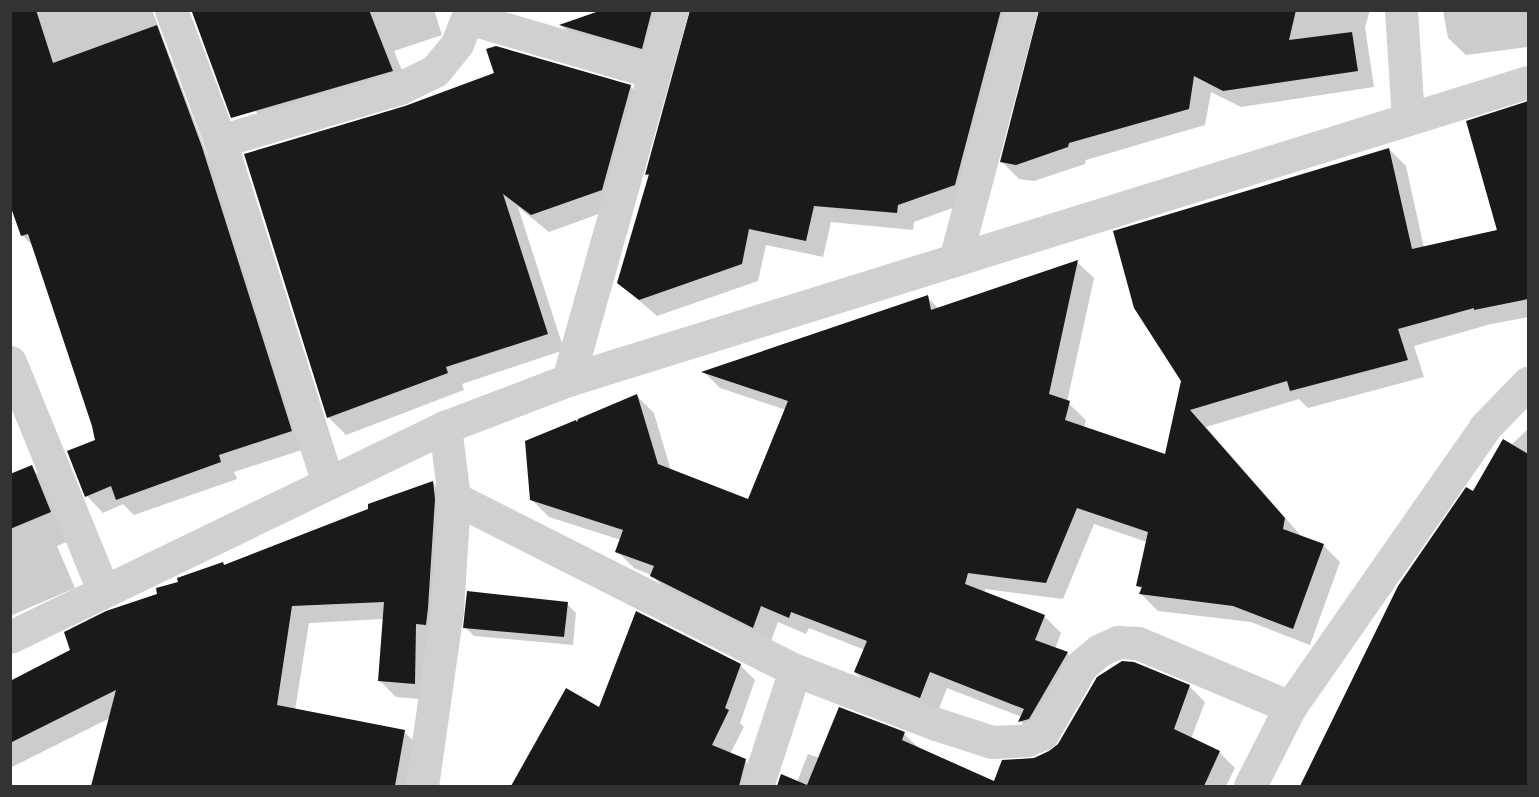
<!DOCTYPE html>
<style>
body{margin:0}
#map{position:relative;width:1539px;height:797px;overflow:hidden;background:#fff;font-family:"Archivo Narrow",sans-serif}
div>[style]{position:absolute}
.shadow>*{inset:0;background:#0003}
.building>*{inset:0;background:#1a1a1a}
.minor>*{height:33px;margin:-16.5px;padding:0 16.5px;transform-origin:16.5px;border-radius:16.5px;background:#d0d0d0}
.tertiary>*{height:33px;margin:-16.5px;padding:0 16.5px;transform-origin:16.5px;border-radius:16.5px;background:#d0d0d0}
span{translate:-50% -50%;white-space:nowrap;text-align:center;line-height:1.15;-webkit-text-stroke:6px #fff;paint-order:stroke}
.frame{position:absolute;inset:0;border:12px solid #333;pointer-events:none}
</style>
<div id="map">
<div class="shadow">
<div style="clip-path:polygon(10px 10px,152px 10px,241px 244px,308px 448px,234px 472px,237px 479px,134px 515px,123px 504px,103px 513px,87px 496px,69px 452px,97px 440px,34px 247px,22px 235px)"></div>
<div style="clip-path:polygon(221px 10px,434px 10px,442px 35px,394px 51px,409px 87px,271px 128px,255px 111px)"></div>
<div style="clip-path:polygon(604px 10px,680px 10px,658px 65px,577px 41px,562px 26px)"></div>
<div style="clip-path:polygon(692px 10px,1029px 10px,972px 201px,914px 222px,913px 230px,831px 222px,823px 257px,766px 245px,758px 281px,657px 316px,619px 283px,649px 177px,647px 175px)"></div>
<div style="clip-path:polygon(1041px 10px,1370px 10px,1365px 27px,1374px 87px,1241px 107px,1211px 92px,1205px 125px,1086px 160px,1085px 164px,1034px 181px,1019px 179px,1002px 162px)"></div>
<div style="clip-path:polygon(1443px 10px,1528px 10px,1528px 47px,1466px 55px,1448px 38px)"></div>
<div style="clip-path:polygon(496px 47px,631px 87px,648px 104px,618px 207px,549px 232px,518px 207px,564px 350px,462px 384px,464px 390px,346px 435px,329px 418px,265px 218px,406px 107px,496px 74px)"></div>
<div style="clip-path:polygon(1528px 103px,1528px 317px,1491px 324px,1414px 346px,1424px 377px,1308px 408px,1299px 399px,1206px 427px,1301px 536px,1323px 545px,1340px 562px,1310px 645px,1251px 622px,1158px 611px,1141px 594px,1142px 590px,1137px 585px,1147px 542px,1094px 524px,1063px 599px,985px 589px,984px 593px,1044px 616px,1061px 633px,1055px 649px,1068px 654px,1084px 671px,1037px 738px,1020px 721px,1022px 717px,947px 688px,937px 714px,872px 689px,855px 672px,865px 650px,809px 628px,806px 634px,778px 622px,770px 644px,669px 592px,651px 575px,634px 568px,617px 551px,621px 540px,549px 517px,532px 500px,578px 424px,637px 396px,654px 413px,671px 471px,749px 501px,786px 410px,720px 388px,704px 372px,927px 297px,939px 309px,1077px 262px,1094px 278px,1067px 402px,1086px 420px,1084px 428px,1166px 456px,1182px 381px,1389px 149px,1406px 166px,1424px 248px,1497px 231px,1468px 122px)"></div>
<div style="clip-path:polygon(1528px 429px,1528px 786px,1302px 786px,1404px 579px,1511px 445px)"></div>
<div style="clip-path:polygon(31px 467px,57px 493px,76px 538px,57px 546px,75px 588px,10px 616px,10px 475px)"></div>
<div style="clip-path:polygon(433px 483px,449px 500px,431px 700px,396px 697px,379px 680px,384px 619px,309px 623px,295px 710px,404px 732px,421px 748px,414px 786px,93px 786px,110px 718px,10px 768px,10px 683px,72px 651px,180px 583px)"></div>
<div style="clip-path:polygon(567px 604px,576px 613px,573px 645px,474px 636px,465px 627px)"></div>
<div style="clip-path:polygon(1133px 663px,1190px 687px,1205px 702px,1191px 739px,1219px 752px,1235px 768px,1226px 786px,777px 786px,782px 776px,797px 782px,808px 754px,820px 758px,904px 734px,920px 749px,995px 783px,1059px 745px)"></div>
<div style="clip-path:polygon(740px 665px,755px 680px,740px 723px,744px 727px,730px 754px,745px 761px,761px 776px,758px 786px,514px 786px,521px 772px,600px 709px)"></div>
</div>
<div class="building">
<div style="clip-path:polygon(10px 10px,36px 10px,53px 63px,157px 25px,202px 147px,292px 431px,219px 455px,221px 462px,116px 500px,111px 486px,85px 497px,67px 451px,95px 440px,92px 426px,28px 234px,21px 236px,10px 205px)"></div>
<div style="clip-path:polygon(195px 10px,369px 10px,393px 71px,231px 118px,192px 12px)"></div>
<div style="clip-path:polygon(602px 10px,652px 10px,642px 49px,559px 25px)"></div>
<div style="clip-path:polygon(690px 10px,1001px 10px,955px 185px,898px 205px,897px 213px,814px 206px,806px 241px,749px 229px,742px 264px,639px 300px,617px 283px,649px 174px,645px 175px)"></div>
<div style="clip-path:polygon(1039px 10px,1296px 10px,1289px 40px,1352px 32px,1358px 71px,1223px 91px,1194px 76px,1189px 109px,1069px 143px,1068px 147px,1016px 165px,1000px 162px)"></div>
<div style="clip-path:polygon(496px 46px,631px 85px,602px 190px,531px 215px,503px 194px,548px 334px,446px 367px,448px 373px,327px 418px,244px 154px,405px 106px,494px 73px,486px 49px)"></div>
<div style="clip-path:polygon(1528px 101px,1528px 299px,1474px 310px,1474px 308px,1398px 329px,1408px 360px,1290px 391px,1287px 381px,1190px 410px,1285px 518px,1283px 529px,1324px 544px,1293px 629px,1233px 606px,1139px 594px,1142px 587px,1136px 586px,1148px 532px,1077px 508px,1046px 583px,968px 573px,965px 584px,1045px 615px,1035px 640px,1068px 652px,1029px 719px,1018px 722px,1024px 709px,930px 672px,920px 698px,854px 672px,867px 641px,791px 612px,789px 618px,761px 606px,753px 628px,650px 576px,654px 566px,615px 552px,623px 530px,530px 500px,525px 441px,576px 420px,577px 422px,578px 419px,637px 394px,658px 464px,748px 499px,788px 401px,701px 372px,928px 295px,931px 310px,1078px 260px,1049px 394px,1070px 401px,1065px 420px,1165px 454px,1181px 381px,1134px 308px,1113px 231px,1389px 148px,1412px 249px,1497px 230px,1466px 121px)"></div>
<div style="clip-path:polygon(1503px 439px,1528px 454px,1528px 786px,1300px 786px,1398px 586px,1466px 487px,1473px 491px)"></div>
<div style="clip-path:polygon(32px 465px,51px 512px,10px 529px,10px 474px)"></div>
<div style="clip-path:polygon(433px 481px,435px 499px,428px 608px,426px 625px,416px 624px,415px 684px,378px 681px,384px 602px,292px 606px,277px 705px,405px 730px,395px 786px,91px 786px,116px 690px,10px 743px,10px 681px,70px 650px,64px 632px,106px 611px,157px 594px,156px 588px,178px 582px,177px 578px,223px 562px,224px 565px,368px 509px,368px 504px)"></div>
<div style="clip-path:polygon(467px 591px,568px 602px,564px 637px,463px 628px)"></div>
<div style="clip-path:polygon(636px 611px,741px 664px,725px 708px,729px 710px,712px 745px,746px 759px,739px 786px,511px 786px,566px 688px,599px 707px)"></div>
<div style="clip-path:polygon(1122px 661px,1134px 662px,1190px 685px,1174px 729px,1220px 751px,1204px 786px,777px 786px,781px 774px,807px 785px,839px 707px,905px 732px,902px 740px,994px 781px,1002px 760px,1034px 758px,1049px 751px,1058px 744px,1097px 677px)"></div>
</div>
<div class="minor">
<div style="left:171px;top:10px;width:140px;rotate:69.5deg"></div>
<div style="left:220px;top:141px;width:359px;rotate:72.5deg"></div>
<div style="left:1401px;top:10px;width:107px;rotate:86.3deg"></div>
<div style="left:468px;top:18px;width:193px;rotate:16.3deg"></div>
<div style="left:220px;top:141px;width:188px;rotate:-16.4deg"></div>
<div style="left:400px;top:88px;width:39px;rotate:-26deg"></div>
<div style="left:435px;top:71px;width:35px;rotate:-51deg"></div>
<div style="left:457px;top:44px;width:36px;rotate:-69deg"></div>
<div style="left:955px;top:260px;width:259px;rotate:-75.2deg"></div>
<div style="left:10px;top:362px;width:246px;rotate:67.8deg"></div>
<div style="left:568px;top:380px;width:384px;rotate:-74.3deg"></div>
<div style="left:454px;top:498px;width:382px;rotate:26.8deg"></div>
<div style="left:795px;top:670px;width:151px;rotate:21deg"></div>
<div style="left:936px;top:724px;width:59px;rotate:17.8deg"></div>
<div style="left:992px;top:742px;width:35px;rotate:-3deg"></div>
<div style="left:1027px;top:740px;width:16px;rotate:-22deg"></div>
<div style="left:1042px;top:734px;width:80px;rotate:-59.9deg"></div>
<div style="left:1082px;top:665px;width:23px;rotate:-40deg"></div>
<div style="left:1100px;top:650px;width:20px;rotate:-24deg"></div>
<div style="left:1118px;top:642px;width:20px;rotate:3deg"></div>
<div style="left:1138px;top:643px;width:165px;rotate:22.8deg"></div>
<div style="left:422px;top:786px;width:178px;rotate:-81.9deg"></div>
<div style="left:447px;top:610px;width:112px;rotate:-86.4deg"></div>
<div style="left:454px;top:498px;width:72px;rotate:-97.2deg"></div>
<div style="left:757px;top:786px;width:122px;rotate:-71.9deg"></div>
<div style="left:1250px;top:786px;width:89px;rotate:-63.1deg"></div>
<div style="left:1290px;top:707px;width:341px;rotate:-55.1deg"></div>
<div style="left:1485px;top:427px;width:62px;rotate:-45.7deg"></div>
</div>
<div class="tertiary">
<div style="left:10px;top:637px;width:483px;rotate:-25.8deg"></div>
<div style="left:445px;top:427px;width:132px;rotate:-20.9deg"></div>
<div style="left:568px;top:380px;width:1005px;rotate:-17.25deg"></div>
</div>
<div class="frame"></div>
</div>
